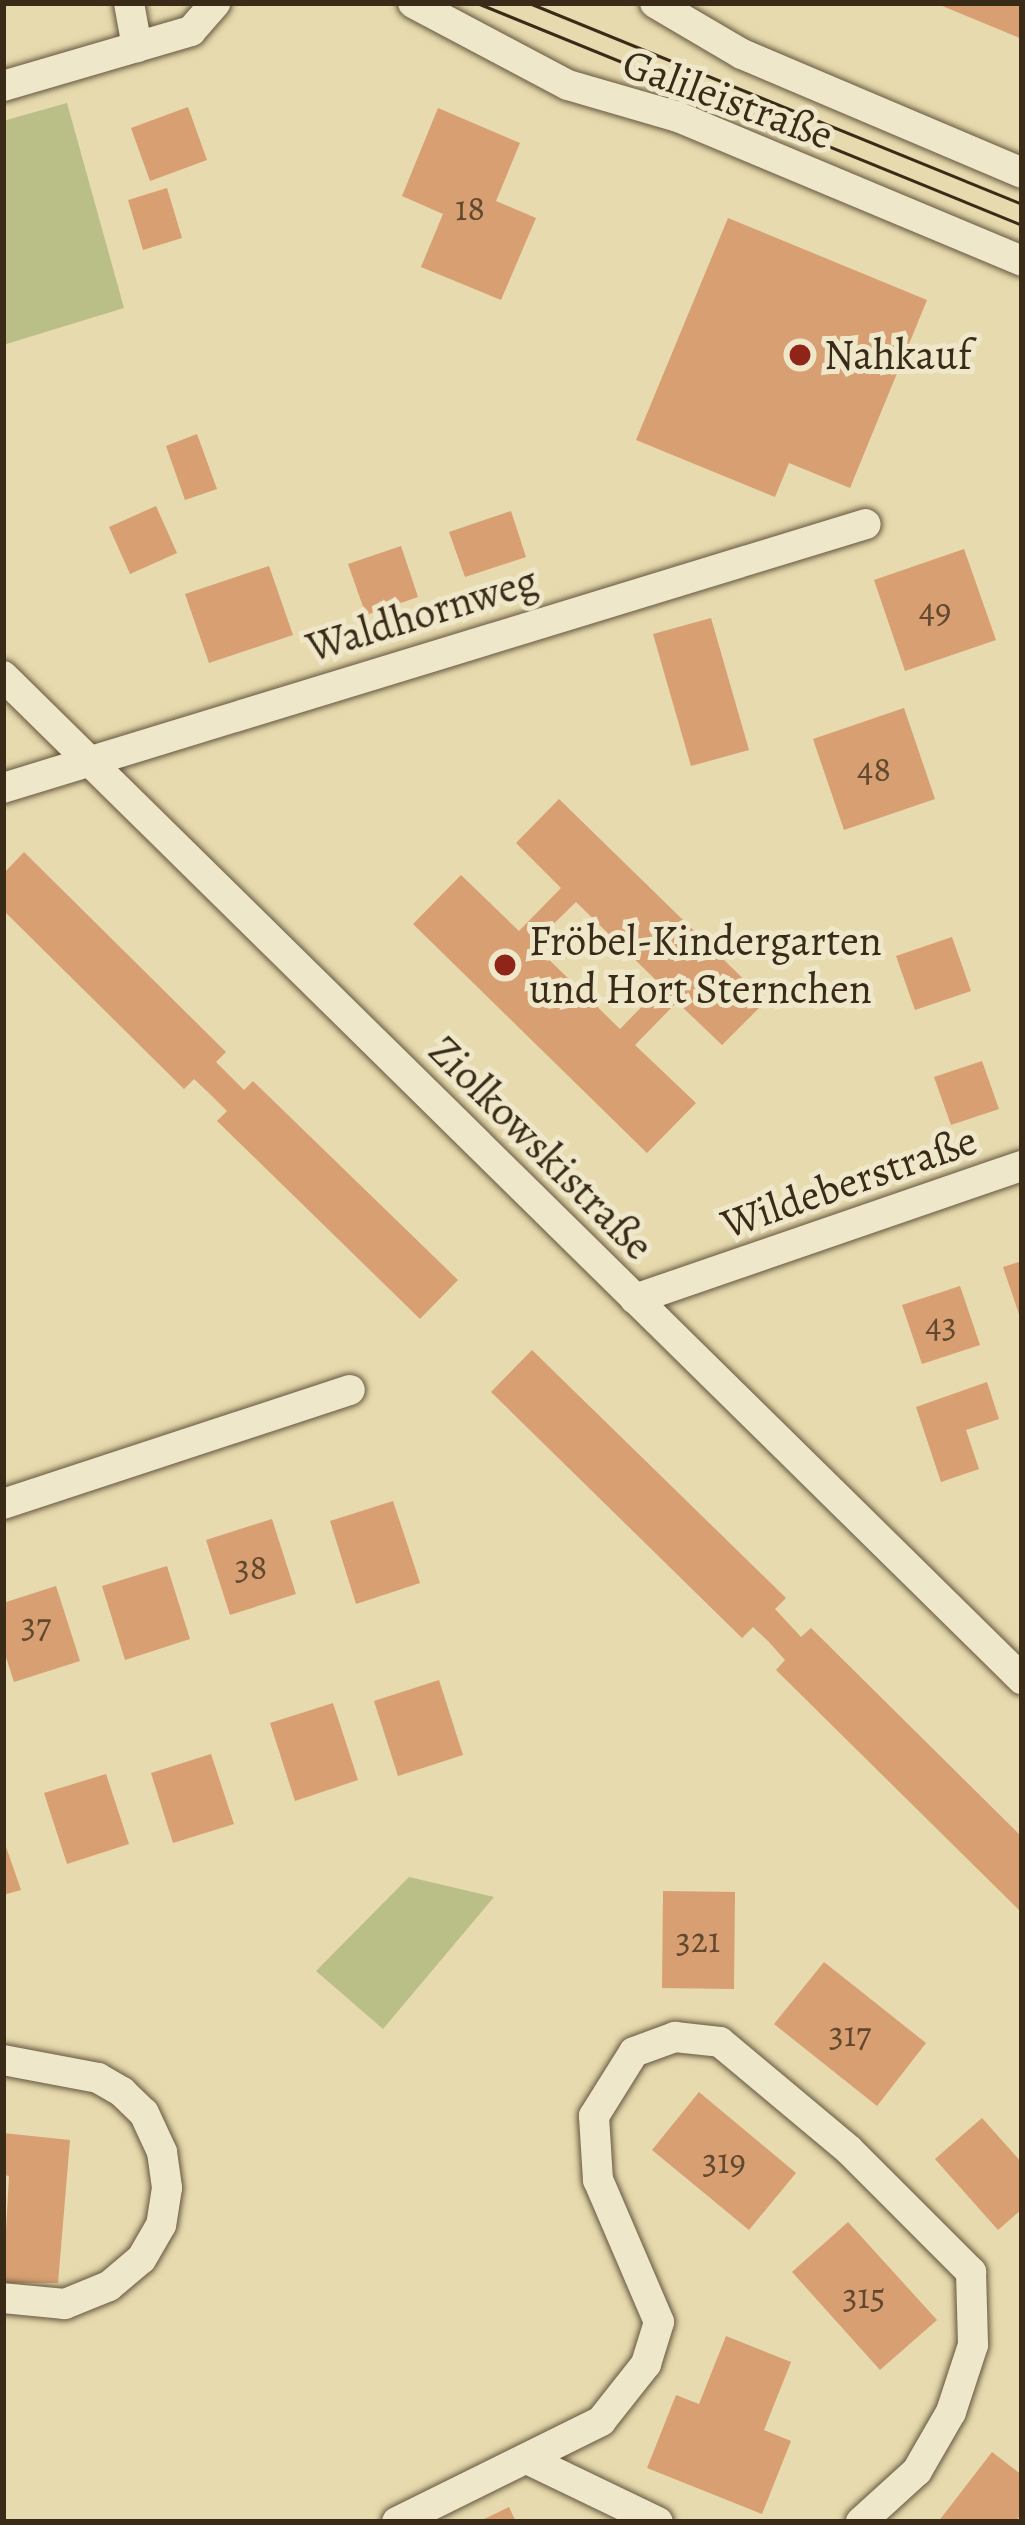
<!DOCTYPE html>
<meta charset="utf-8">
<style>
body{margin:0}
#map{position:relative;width:1025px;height:2525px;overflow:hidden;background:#e7daae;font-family:Alegreya,serif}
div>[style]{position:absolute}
.green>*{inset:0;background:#babe87}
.building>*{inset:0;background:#d79f72}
.roads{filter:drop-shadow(0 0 3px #65573e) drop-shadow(0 0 3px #65573e)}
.minor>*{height:30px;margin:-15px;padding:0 15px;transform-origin:15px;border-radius:15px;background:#efe7ca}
.tram>*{height:3px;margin:-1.5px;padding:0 1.5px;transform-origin:1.5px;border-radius:1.5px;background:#3a2b19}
.dots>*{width:33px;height:33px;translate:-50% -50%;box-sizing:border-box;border:6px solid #efe7ca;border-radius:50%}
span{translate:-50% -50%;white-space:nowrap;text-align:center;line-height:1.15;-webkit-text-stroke:10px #efe7ca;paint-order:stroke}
.number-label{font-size:36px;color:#61482f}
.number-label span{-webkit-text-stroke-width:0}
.street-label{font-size:42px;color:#3a2b19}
.poi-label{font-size:42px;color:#3a2b19}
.left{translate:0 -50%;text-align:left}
.frame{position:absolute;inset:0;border:6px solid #3a2b19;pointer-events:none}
</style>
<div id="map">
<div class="green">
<div style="clip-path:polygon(67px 103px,124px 308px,3px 345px,3px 121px)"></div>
<div style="clip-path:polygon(409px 1877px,494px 1897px,383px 2029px,316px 1971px)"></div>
</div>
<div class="building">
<div style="clip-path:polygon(935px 3px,1022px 3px,1022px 39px)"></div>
<div style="clip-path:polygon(188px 107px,207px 160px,150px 181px,131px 128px)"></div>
<div style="clip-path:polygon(438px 108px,520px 143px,496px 201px,536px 218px,501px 300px,421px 267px,443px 214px,402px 196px)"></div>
<div style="clip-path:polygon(167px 188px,182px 238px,143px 250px,128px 200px)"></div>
<div style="clip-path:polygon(728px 218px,927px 300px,850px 488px,789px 463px,775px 497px,636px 440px)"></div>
<div style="clip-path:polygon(197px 434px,217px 489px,185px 500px,166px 446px)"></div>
<div style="clip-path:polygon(156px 506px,177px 553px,130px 574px,109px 527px)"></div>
<div style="clip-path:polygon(511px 511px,526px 557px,465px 577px,449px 532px)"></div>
<div style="clip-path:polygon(401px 546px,418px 597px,366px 615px,348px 564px)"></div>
<div style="clip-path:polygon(964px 549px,996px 640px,905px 671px,874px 580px)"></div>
<div style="clip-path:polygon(269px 566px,293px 635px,209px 663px,185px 594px)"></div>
<div style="clip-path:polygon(711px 618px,749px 750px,691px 766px,653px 634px)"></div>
<div style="clip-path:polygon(904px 708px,935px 799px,844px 830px,813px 739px)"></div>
<div style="clip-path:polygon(evenodd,559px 799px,766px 1001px,722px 1045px,677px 1002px,635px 1045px,696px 1103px,647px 1153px,413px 924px,461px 875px,519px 931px,561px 888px,516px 843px,559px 799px,576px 902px,662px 986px,620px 1029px,533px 944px,576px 902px)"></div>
<div style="clip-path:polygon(24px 852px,226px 1052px,216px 1062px,244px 1090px,253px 1081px,458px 1280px,420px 1319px,217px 1121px,227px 1111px,212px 1096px,194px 1079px,184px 1089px,3px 910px,3px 874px)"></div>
<div style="clip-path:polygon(952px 937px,971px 991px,915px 1010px,896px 956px)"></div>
<div style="clip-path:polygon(982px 1061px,999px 1109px,951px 1125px,934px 1077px)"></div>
<div style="clip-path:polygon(1022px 1261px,1022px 1320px,1021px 1320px,1003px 1267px)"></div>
<div style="clip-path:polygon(960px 1286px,980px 1345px,922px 1364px,902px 1305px)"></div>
<div style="clip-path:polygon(532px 1350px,786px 1598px,775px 1609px,801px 1637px,811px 1628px,1022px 1837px,1022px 1913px,776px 1670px,785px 1660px,768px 1641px,753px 1627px,742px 1638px,491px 1392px)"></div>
<div style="clip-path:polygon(987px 1382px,999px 1419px,966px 1430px,979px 1469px,941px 1482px,916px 1407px)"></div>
<div style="clip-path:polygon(393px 1501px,420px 1583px,356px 1604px,330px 1521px)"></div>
<div style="clip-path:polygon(272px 1519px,296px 1594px,230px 1615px,206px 1540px)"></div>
<div style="clip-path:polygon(167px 1566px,190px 1639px,125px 1660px,102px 1586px)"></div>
<div style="clip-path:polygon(56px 1586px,80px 1661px,14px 1682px,3px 1648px,3px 1603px)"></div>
<div style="clip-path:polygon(439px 1680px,463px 1755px,398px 1776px,374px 1701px)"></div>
<div style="clip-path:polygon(333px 1703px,358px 1780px,295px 1801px,270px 1723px)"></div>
<div style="clip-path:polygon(211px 1754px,234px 1824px,173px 1843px,151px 1773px)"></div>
<div style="clip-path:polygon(106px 1774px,129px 1844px,67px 1864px,44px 1793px)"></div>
<div style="clip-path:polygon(3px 1838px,21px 1890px,3px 1895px)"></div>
<div style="clip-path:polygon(663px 1891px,735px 1892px,734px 1989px,662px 1988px)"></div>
<div style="clip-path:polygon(824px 1962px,926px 2043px,877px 2106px,774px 2024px)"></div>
<div style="clip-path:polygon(699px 2092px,796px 2173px,749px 2230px,652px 2150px)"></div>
<div style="clip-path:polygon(982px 2118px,1022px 2163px,1022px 2209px,998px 2230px,935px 2159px)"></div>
<div style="clip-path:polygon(3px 2133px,70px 2140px,58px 2283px,3px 2283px,9px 2176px,3px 2175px)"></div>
<div style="clip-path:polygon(848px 2222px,937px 2320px,880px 2370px,792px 2272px)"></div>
<div style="clip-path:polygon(726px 2336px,791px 2362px,764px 2430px,791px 2441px,762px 2514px,647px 2468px,676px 2395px,699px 2404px)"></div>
<div style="clip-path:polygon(992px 2452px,1022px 2475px,1022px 2513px,1015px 2522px,938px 2522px)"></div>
<div style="clip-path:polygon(509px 2507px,516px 2522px,478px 2522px)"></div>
</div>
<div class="roads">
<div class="minor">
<div style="left:129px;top:3px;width:45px;rotate:79.7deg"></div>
<div style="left:413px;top:3px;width:175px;rotate:27.9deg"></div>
<div style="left:568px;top:85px;width:115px;rotate:16.2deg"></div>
<div style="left:678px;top:117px;width:373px;rotate:22.7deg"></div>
<div style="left:655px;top:3px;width:101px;rotate:30.4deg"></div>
<div style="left:742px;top:54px;width:304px;rotate:23deg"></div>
<div style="left:3px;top:86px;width:196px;rotate:-16.3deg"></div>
<div style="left:191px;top:31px;width:37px;rotate:-49deg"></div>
<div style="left:3px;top:676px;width:1430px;rotate:44.55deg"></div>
<div style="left:3px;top:788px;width:902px;rotate:-17.01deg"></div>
<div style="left:635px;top:1299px;width:409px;rotate:-19deg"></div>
<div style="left:3px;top:1504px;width:365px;rotate:-18.2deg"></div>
<div style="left:3px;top:2060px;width:97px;rotate:10.7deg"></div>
<div style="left:98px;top:2078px;width:28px;rotate:30deg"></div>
<div style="left:122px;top:2092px;width:30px;rotate:44deg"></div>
<div style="left:144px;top:2113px;width:43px;rotate:65.2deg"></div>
<div style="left:162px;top:2152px;width:36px;rotate:82deg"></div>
<div style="left:167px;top:2188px;width:37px;rotate:99deg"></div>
<div style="left:161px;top:2225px;width:39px;rotate:120deg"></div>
<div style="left:141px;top:2259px;width:42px;rotate:139.8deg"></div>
<div style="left:109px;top:2286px;width:48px;rotate:157.8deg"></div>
<div style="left:65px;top:2304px;width:62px;rotate:-174.5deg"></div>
<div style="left:529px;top:2460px;width:143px;rotate:25.7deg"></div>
<div style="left:397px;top:2522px;width:228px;rotate:-26.3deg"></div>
<div style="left:601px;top:2421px;width:73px;rotate:-51.7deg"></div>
<div style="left:646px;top:2364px;width:44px;rotate:-72.8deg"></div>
<div style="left:659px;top:2322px;width:155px;rotate:-113.2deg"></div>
<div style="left:598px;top:2180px;width:64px;rotate:-93.6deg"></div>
<div style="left:594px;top:2116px;width:75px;rotate:-58deg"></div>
<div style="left:634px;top:2052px;width:44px;rotate:-20.1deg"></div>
<div style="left:675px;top:2037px;width:45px;rotate:6.3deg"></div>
<div style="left:720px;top:2042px;width:168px;rotate:39.9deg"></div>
<div style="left:849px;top:2150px;width:173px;rotate:45deg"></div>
<div style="left:971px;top:2272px;width:73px;rotate:88.4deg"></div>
<div style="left:973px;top:2345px;width:71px;rotate:108.2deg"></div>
<div style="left:951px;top:2412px;width:68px;rotate:120deg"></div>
<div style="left:917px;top:2471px;width:76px;rotate:137.7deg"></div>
</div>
</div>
<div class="tram">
<div style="left:477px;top:3px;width:588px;rotate:22.16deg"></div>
<div style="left:529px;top:3px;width:532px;rotate:22.18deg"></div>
</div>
<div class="dots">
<div style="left:800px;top:355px;background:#8f2418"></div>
<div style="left:505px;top:965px;background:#8f2418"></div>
</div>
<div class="number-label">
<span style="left:470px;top:208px">18</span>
<span style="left:935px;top:610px">49</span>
<span style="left:874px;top:769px">48</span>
<span style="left:941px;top:1325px">43</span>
<span style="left:251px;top:1567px">38</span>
<span style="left:36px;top:1625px">37</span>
<span style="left:698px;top:1940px">321</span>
<span style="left:850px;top:2034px">317</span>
<span style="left:724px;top:2161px">319</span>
<span style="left:864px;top:2296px">315</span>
</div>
<div class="street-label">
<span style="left:728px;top:99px;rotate:20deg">Galileistraße</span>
<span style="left:422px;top:614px;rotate:-17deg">Waldhornweg</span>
<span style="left:541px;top:1148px;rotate:45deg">Ziolkowskistraße</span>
<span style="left:849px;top:1182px;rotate:-19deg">Wildeberstraße</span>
</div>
<div class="poi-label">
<span class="left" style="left:824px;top:355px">Nahkauf</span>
<span class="left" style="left:529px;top:965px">Fröbel-Kindergarten<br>und Hort Sternchen</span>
</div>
<div class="frame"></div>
</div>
